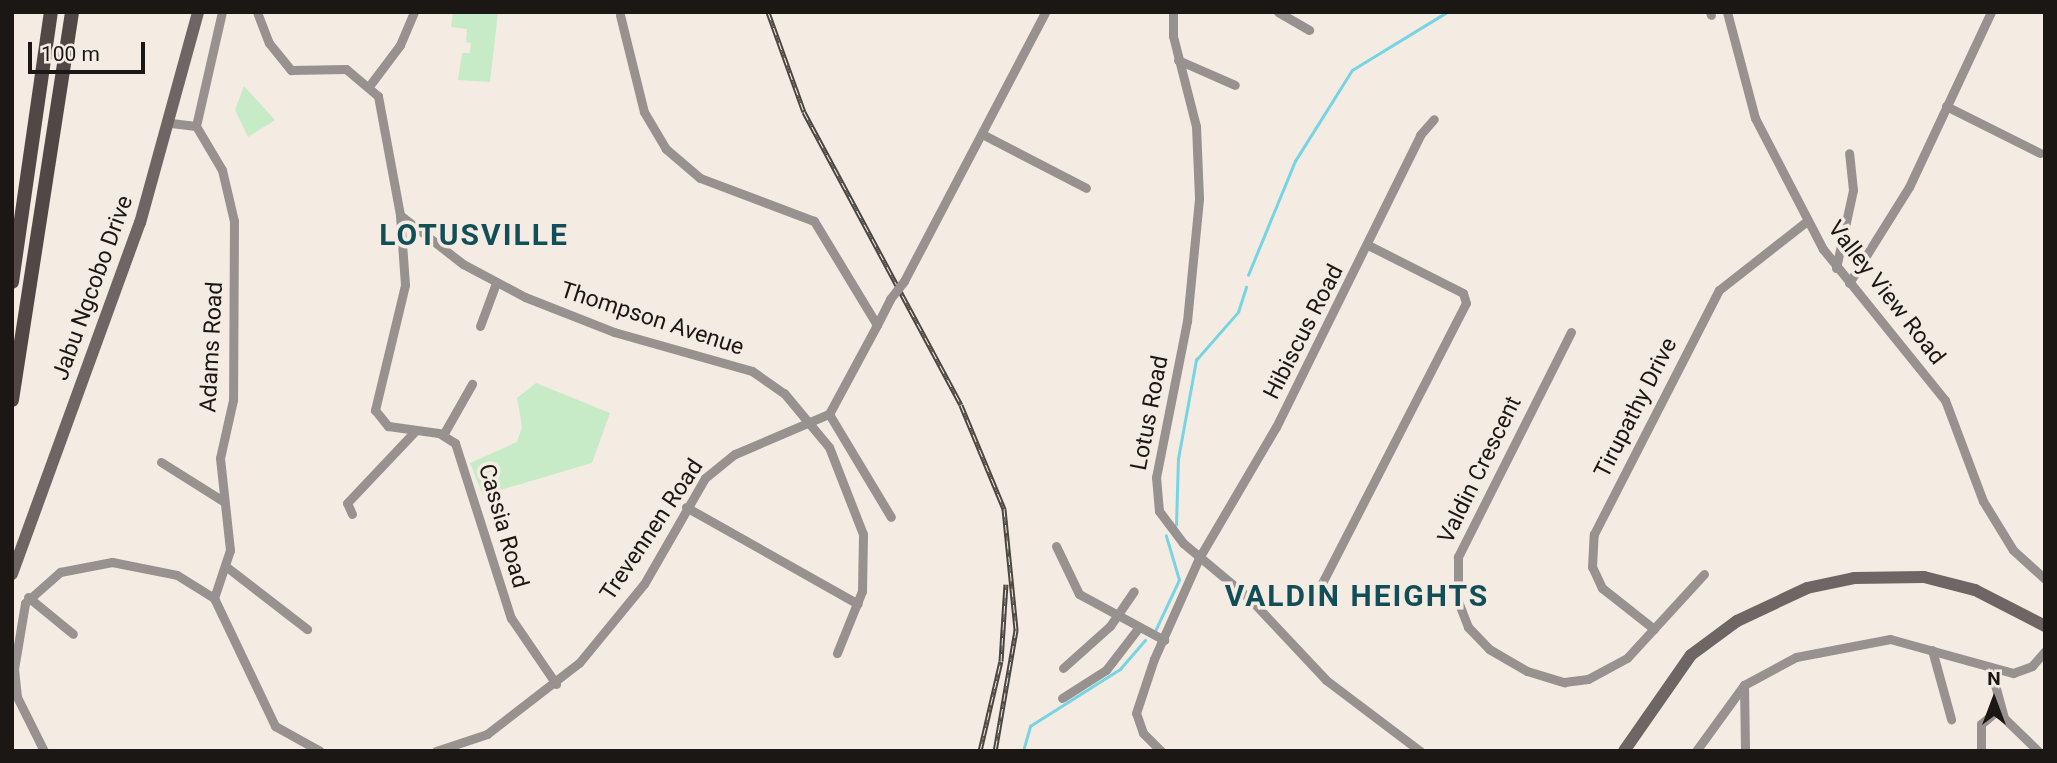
<!DOCTYPE html>
<style>
body{margin:0}
#map{position:relative;width:2057px;height:763px;overflow:hidden;background:#f4ece2;font-family:Roboto,sans-serif}
div>[style]{position:absolute}
.green>*{inset:0;background:#c6ebc6}
.stream>*{height:2.5px;margin:-1.25px;padding:0 1.25px;transform-origin:1.25px;border-radius:1.25px;background:#77d4e4}
.minor>*{height:9px;margin:-4.5px;padding:0 4.5px;transform-origin:4.5px;border-radius:4.5px;background:#979190}
.secondary>*{height:12px;margin:-6px;padding:0 6px;transform-origin:6px;border-radius:6px;background:#6e6664}
.primary>*{height:14px;margin:-7px;padding:0 7px;transform-origin:7px;border-radius:7px;background:#514846}
.rail>*{height:5px;margin-top:-2.5px;transform-origin:0;background:repeating-linear-gradient(90deg,#f4ece2 0 8px,#4a4641 0 16px);box-sizing:border-box;border-block:2px solid #4a4641}
.minor-bridge>*{height:9px;margin:-4.5px;padding:0 4.5px;transform-origin:4.5px;border-radius:4.5px;background:#979190}
span{translate:-50% -50%;white-space:nowrap;text-align:center;line-height:1.15;-webkit-text-stroke:7px #f4ece2;paint-order:stroke}
.street-label{font-size:23px;color:#1a1714}
.district-label{font-size:30px;color:#124e57;font-weight:700;letter-spacing:2px}
.frame{position:absolute;inset:0;border:14px solid #1a1714;pointer-events:none}
.north{position:absolute;left:1959px;top:665px;width:70px;height:70px;-webkit-text-stroke:5px #f4ece2;paint-order:stroke;rotate:0deg;font-size:19px;font-weight:700;line-height:28px;text-align:center;color:#1a1714}
.north::after{content:'';display:block;margin:auto;width:24px;height:32px;background:#1a1714;clip-path:polygon(50% 0,100% 100%,50% 72%,0 100%)}
.scale{position:absolute;left:28px;top:42px;width:117px;height:32px;box-sizing:border-box;border:4px solid #1a1714;border-top:0;padding-left:9px;font-size:21px;line-height:24px;white-space:nowrap;color:#1a1714;-webkit-text-stroke:5px #f4ece2;paint-order:stroke}
</style>
<div id="map">
<div class="green">
<div style="clip-path:polygon(453px 12px,498px 12px,490px 82px,458px 80px,462px 53px,470px 53px,471px 43px,466px 42px,467px 29px,451px 27px)"></div>
<div style="clip-path:polygon(244px 86px,275px 120px,248px 137px,235px 110px)"></div>
<div style="clip-path:polygon(536px 383px,610px 413px,592px 463px,483px 495px,470px 463px,517px 442px,522px 427px,517px 398px)"></div>
</div>
<div class="stream">
<div style="left:1248px;top:275px;width:123px;rotate:-67.6deg"></div>
<div style="left:1295px;top:161px;width:107px;rotate:-57.9deg"></div>
<div style="left:1352px;top:70px;width:111px;rotate:-31.4deg"></div>
<div style="left:1176px;top:525px;width:66px;rotate:-88.3deg"></div>
<div style="left:1178px;top:459px;width:101px;rotate:-79.7deg"></div>
<div style="left:1196px;top:360px;width:64px;rotate:-48.8deg"></div>
<div style="left:1238px;top:312px;width:26px;rotate:-72deg"></div>
<div style="left:1155px;top:631px;width:56px;rotate:-64.8deg"></div>
<div style="left:1179px;top:580px;width:46px;rotate:-106.5deg"></div>
<div style="left:1023px;top:751px;width:26px;rotate:-74deg"></div>
<div style="left:1030px;top:726px;width:107px;rotate:-32.3deg"></div>
<div style="left:1120px;top:669px;width:38px;rotate:-49deg"></div>
</div>
<div class="minor">
<div style="left:257px;top:12px;width:33px;rotate:69deg"></div>
<div style="left:269px;top:43px;width:35px;rotate:51deg"></div>
<div style="left:291px;top:70px;width:55px;rotate:-1deg"></div>
<div style="left:346px;top:69px;width:42px;rotate:40.2deg"></div>
<div style="left:378px;top:96px;width:121px;rotate:79.5deg"></div>
<div style="left:400px;top:215px;width:70px;rotate:85.9deg"></div>
<div style="left:405px;top:285px;width:129px;rotate:103.5deg"></div>
<div style="left:375px;top:410px;width:21px;rotate:51deg"></div>
<div style="left:388px;top:426px;width:51px;rotate:7.8deg"></div>
<div style="left:439px;top:433px;width:19px;rotate:32deg"></div>
<div style="left:455px;top:443px;width:184px;rotate:72.3deg"></div>
<div style="left:511px;top:618px;width:80px;rotate:55.7deg"></div>
<div style="left:1173px;top:12px;width:24px;rotate:90deg"></div>
<div style="left:1173px;top:36px;width:93px;rotate:75.7deg"></div>
<div style="left:1196px;top:126px;width:73px;rotate:87.6deg"></div>
<div style="left:1199px;top:199px;width:123px;rotate:95.6deg"></div>
<div style="left:1187px;top:321px;width:159px;rotate:101.2deg"></div>
<div style="left:1156px;top:477px;width:34px;rotate:85deg"></div>
<div style="left:1159px;top:511px;width:40px;rotate:53deg"></div>
<div style="left:1183px;top:543px;width:87px;rotate:39.9deg"></div>
<div style="left:1250px;top:599px;width:111px;rotate:46.8deg"></div>
<div style="left:1326px;top:680px;width:118px;rotate:37.1deg"></div>
<div style="left:1278px;top:12px;width:36px;rotate:30deg"></div>
<div style="left:1710px;top:12px;width:3px;rotate:72deg"></div>
<div style="left:1727px;top:12px;width:110px;rotate:75.2deg"></div>
<div style="left:1755px;top:118px;width:148px;rotate:62.6deg"></div>
<div style="left:1823px;top:249px;width:194px;rotate:51.1deg"></div>
<div style="left:1945px;top:400px;width:108px;rotate:69.4deg"></div>
<div style="left:1983px;top:501px;width:57px;rotate:58.5deg"></div>
<div style="left:2013px;top:550px;width:43px;rotate:42.2deg"></div>
<div style="left:1178px;top:60px;width:62px;rotate:23.7deg"></div>
<div style="left:370px;top:85px;width:50px;rotate:-53.1deg"></div>
<div style="left:400px;top:45px;width:36px;rotate:-67deg"></div>
<div style="left:1946px;top:106px;width:105px;rotate:26.6deg"></div>
<div style="left:171px;top:123px;width:25px;rotate:7deg"></div>
<div style="left:196px;top:126px;width:51px;rotate:59.4deg"></div>
<div style="left:222px;top:170px;width:52px;rotate:76.8deg"></div>
<div style="left:234px;top:221px;width:179px;rotate:90.3deg"></div>
<div style="left:233px;top:400px;width:59px;rotate:102.6deg"></div>
<div style="left:220px;top:458px;width:93px;rotate:83.8deg"></div>
<div style="left:230px;top:550px;width:51px;rotate:108.4deg"></div>
<div style="left:196px;top:126px;width:117px;rotate:-77.2deg"></div>
<div style="left:982px;top:134px;width:117px;rotate:27.4deg"></div>
<div style="left:400px;top:215px;width:80px;rotate:37.9deg"></div>
<div style="left:463px;top:264px;width:70px;rotate:28deg"></div>
<div style="left:525px;top:297px;width:96px;rotate:21.5deg"></div>
<div style="left:614px;top:332px;width:143px;rotate:15.8deg"></div>
<div style="left:752px;top:371px;width:39px;rotate:35deg"></div>
<div style="left:784px;top:393px;width:70px;rotate:50.2deg"></div>
<div style="left:829px;top:447px;width:93px;rotate:68.7deg"></div>
<div style="left:863px;top:534px;width:57px;rotate:91deg"></div>
<div style="left:862px;top:591px;width:67px;rotate:112deg"></div>
<div style="left:1836px;top:268px;width:80px;rotate:-77.7deg"></div>
<div style="left:1853px;top:190px;width:37px;rotate:-96deg"></div>
<div style="left:904px;top:281px;width:304px;rotate:-62.3deg"></div>
<div style="left:1849px;top:283px;width:113px;rotate:-58deg"></div>
<div style="left:1909px;top:187px;width:193px;rotate:-64.9deg"></div>
<div style="left:877px;top:325px;width:29px;rotate:-63deg"></div>
<div style="left:480px;top:326px;width:46px;rotate:-69.6deg"></div>
<div style="left:1571px;top:332px;width:252px;rotate:116.7deg"></div>
<div style="left:1458px;top:557px;width:44px;rotate:90deg"></div>
<div style="left:1458px;top:601px;width:28px;rotate:69deg"></div>
<div style="left:1468px;top:627px;width:30px;rotate:46deg"></div>
<div style="left:1489px;top:649px;width:44px;rotate:30.1deg"></div>
<div style="left:1527px;top:671px;width:39px;rotate:17deg"></div>
<div style="left:1564px;top:682px;width:24px;rotate:-7deg"></div>
<div style="left:1588px;top:679px;width:44px;rotate:-28.3deg"></div>
<div style="left:1627px;top:658px;width:114px;rotate:-47.5deg"></div>
<div style="left:829px;top:414px;width:120px;rotate:59deg"></div>
<div style="left:443px;top:435px;width:59px;rotate:-60.4deg"></div>
<div style="left:161px;top:462px;width:73px;rotate:32.2deg"></div>
<div style="left:686px;top:507px;width:197px;rotate:29.4deg"></div>
<div style="left:352px;top:514px;width:12px;rotate:-114deg"></div>
<div style="left:347px;top:503px;width:99px;rotate:-46.6deg"></div>
<div style="left:1056px;top:546px;width:53px;rotate:64.4deg"></div>
<div style="left:1079px;top:594px;width:97px;rotate:28.4deg"></div>
<div style="left:228px;top:568px;width:100px;rotate:37.7deg"></div>
<div style="left:1320px;top:587px;width:319px;rotate:-62.8deg"></div>
<div style="left:1466px;top:303px;width:10px;rotate:-107deg"></div>
<div style="left:1463px;top:293px;width:104px;rotate:-153.2deg"></div>
<div style="left:28px;top:597px;width:58px;rotate:39.4deg"></div>
<div style="left:1654px;top:629px;width:66px;rotate:-141.7deg"></div>
<div style="left:1602px;top:588px;width:23px;rotate:-115deg"></div>
<div style="left:1592px;top:567px;width:33px;rotate:-87deg"></div>
<div style="left:1594px;top:534px;width:274px;rotate:-62.9deg"></div>
<div style="left:1719px;top:290px;width:112px;rotate:-38.1deg"></div>
<div style="left:1932px;top:650px;width:72px;rotate:74.6deg"></div>
<div style="left:1063px;top:668px;width:63px;rotate:-41.8deg"></div>
<div style="left:1110px;top:626px;width:42px;rotate:-55.6deg"></div>
<div style="left:1991px;top:670px;width:50px;rotate:74.8deg"></div>
<div style="left:2004px;top:718px;width:47px;rotate:44.1deg"></div>
<div style="left:1744px;top:685px;width:66px;rotate:89.1deg"></div>
<div style="left:1062px;top:698px;width:52px;rotate:-32.5deg"></div>
<div style="left:1106px;top:670px;width:54px;rotate:-52.5deg"></div>
<div style="left:44px;top:751px;width:60px;rotate:-116.6deg"></div>
<div style="left:17px;top:697px;width:28px;rotate:-96deg"></div>
<div style="left:14px;top:669px;width:67px;rotate:-80.5deg"></div>
<div style="left:25px;top:603px;width:47px;rotate:-41.5deg"></div>
<div style="left:60px;top:572px;width:53px;rotate:-10.9deg"></div>
<div style="left:112px;top:562px;width:66px;rotate:11.3deg"></div>
<div style="left:177px;top:575px;width:44px;rotate:31.9deg"></div>
<div style="left:214px;top:598px;width:142px;rotate:64.5deg"></div>
<div style="left:275px;top:726px;width:51px;rotate:29.1deg"></div>
<div style="left:436px;top:751px;width:54px;rotate:-18.4deg"></div>
<div style="left:487px;top:734px;width:116px;rotate:-37.7deg"></div>
<div style="left:579px;top:663px;width:102px;rotate:-50.6deg"></div>
<div style="left:644px;top:584px;width:122px;rotate:-60.1deg"></div>
<div style="left:705px;top:478px;width:38px;rotate:-39deg"></div>
<div style="left:735px;top:454px;width:102px;rotate:-23.1deg"></div>
<div style="left:829px;top:414px;width:101px;rotate:-61.7deg"></div>
<div style="left:877px;top:325px;width:122px;rotate:-121.2deg"></div>
<div style="left:814px;top:221px;width:122px;rotate:-159.3deg"></div>
<div style="left:700px;top:178px;width:45px;rotate:-139.5deg"></div>
<div style="left:666px;top:149px;width:43px;rotate:-120.7deg"></div>
<div style="left:644px;top:112px;width:100px;rotate:-103.9deg"></div>
<div style="left:1161px;top:751px;width:25px;rotate:-135deg"></div>
<div style="left:1143px;top:733px;width:21px;rotate:-109deg"></div>
<div style="left:1136px;top:713px;width:57px;rotate:-71.6deg"></div>
<div style="left:1154px;top:659px;width:111px;rotate:-66deg"></div>
<div style="left:1199px;top:558px;width:152px;rotate:-59.6deg"></div>
<div style="left:1276px;top:427px;width:326px;rotate:-63.7deg"></div>
<div style="left:1420px;top:135px;width:21px;rotate:-49deg"></div>
<div style="left:1696px;top:751px;width:82px;rotate:-54deg"></div>
<div style="left:1744px;top:685px;width:59px;rotate:-28.3deg"></div>
<div style="left:1796px;top:657px;width:96px;rotate:-10.8deg"></div>
<div style="left:1890px;top:639px;width:128px;rotate:15.5deg"></div>
<div style="left:2013px;top:673px;width:20px;rotate:-20deg"></div>
<div style="left:2032px;top:666px;width:20px;rotate:-49deg"></div>
<div style="left:1981px;top:751px;width:27px;rotate:-90deg"></div>
<div style="left:1981px;top:724px;width:23px;rotate:-40deg"></div>
</div>
<div class="secondary">
<div style="left:12px;top:574px;width:374px;rotate:-70deg"></div>
<div style="left:140px;top:223px;width:219px;rotate:-74.6deg"></div>
<div style="left:1624px;top:751px;width:117px;rotate:-55.1deg"></div>
<div style="left:1691px;top:655px;width:57px;rotate:-36.5deg"></div>
<div style="left:1737px;top:621px;width:77px;rotate:-25.2deg"></div>
<div style="left:1807px;top:588px;width:48px;rotate:-12deg"></div>
<div style="left:1854px;top:578px;width:70px;rotate:-0.8deg"></div>
<div style="left:1924px;top:577px;width:53px;rotate:14.3deg"></div>
<div style="left:1975px;top:590px;width:79px;rotate:27.2deg"></div>
</div>
<div class="primary">
<div style="left:12px;top:282px;width:273px;rotate:-81.8deg"></div>
<div style="left:12px;top:400px;width:393px;rotate:-81.2deg"></div>
</div>
<div class="rail">
<div style="left:768px;top:12px;width:106px;rotate:70.2deg"></div>
<div style="left:804px;top:112px;width:332px;rotate:61.8deg"></div>
<div style="left:961px;top:405px;width:113px;rotate:67.5deg"></div>
<div style="left:1004px;top:509px;width:122px;rotate:84.3deg"></div>
<div style="left:1016px;top:630px;width:123px;rotate:99.8deg"></div>
<div style="left:980px;top:751px;width:92px;rotate:-76.9deg"></div>
<div style="left:1001px;top:661px;width:77px;rotate:-86.3deg"></div>
</div>
<div class="minor-bridge">
<div style="left:890px;top:299px;width:23px;rotate:-52deg"></div>
</div>
<div class="street-label">
<span style="left:93px;top:288px;rotate:-70deg">Jabu Ngcobo Drive</span>
<span style="left:1886px;top:293px;rotate:52deg">Valley View Road</span>
<span style="left:652px;top:319px;rotate:18deg">Thompson Avenue</span>
<span style="left:1304px;top:332px;rotate:-63deg">Hibiscus Road</span>
<span style="left:212px;top:347px;rotate:-87deg">Adams Road</span>
<span style="left:1636px;top:408px;rotate:-63deg">Tirupathy Drive</span>
<span style="left:1150px;top:413px;rotate:-79deg">Lotus Road</span>
<span style="left:1480px;top:470px;rotate:-64deg">Valdin Crescent</span>
<span style="left:503px;top:526px;rotate:74deg">Cassia Road</span>
<span style="left:652px;top:530px;rotate:-56deg">Trevennen Road</span>
</div>
<div class="district-label">
<span style="left:474px;top:235px">LOTUSVILLE</span>
<span style="left:1357px;top:596px">VALDIN HEIGHTS</span>
</div>
<div class="frame"></div>
<div class="north">N</div>
<div class="scale">100 m</div>
</div>
